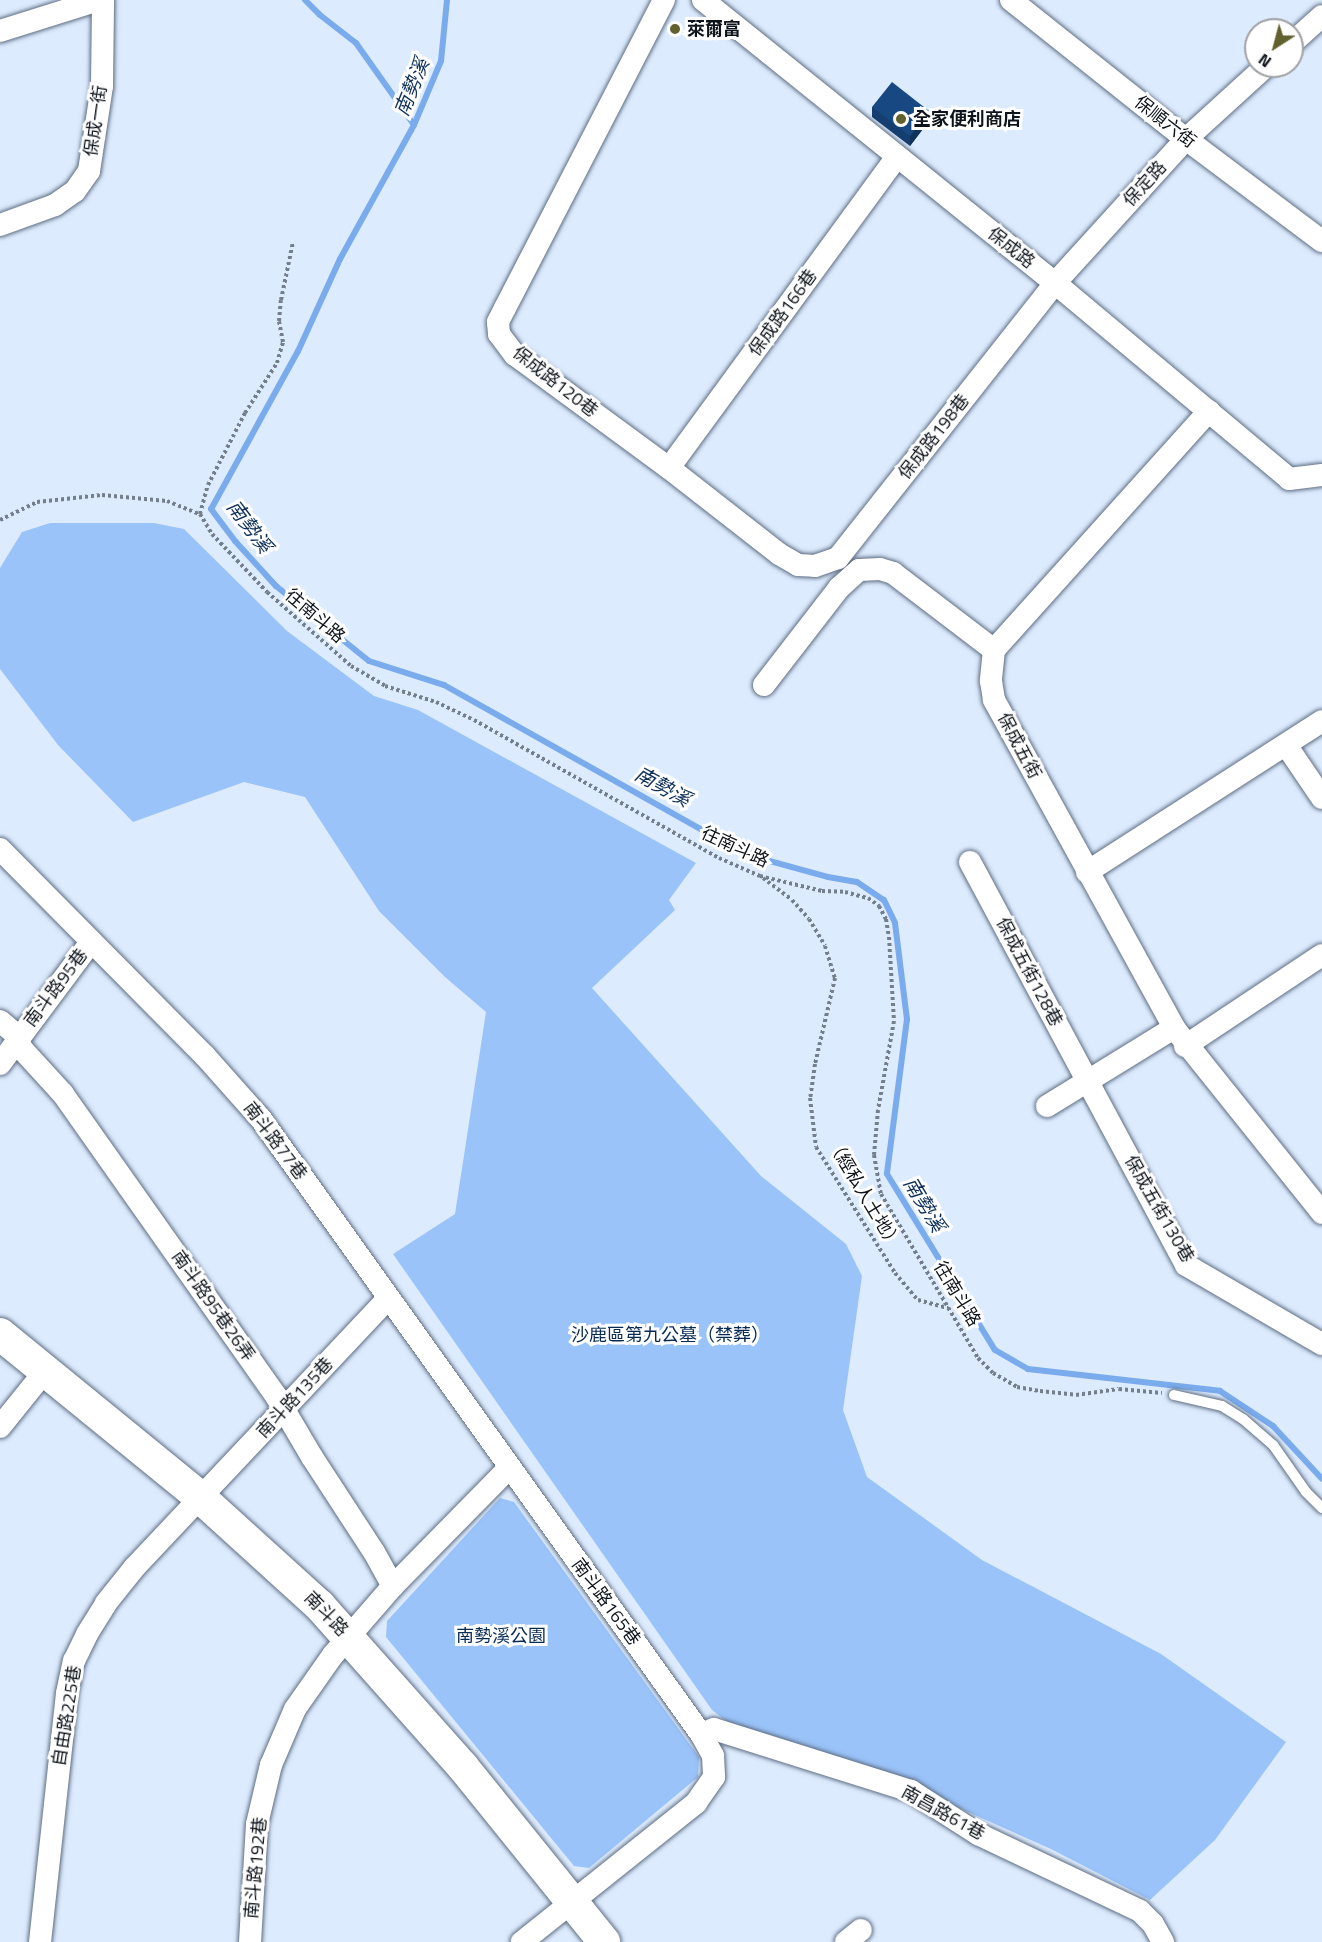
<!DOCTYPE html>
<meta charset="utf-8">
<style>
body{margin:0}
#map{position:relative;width:1322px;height:1942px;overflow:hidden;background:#ddebfe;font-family:"Titillium Web","Noto Sans TC",sans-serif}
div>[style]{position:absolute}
.green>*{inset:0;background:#9ac3f9}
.stream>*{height:6px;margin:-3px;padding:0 3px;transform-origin:3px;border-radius:3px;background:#79abed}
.path>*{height:4px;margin-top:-2px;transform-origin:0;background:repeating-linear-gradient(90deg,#757f8b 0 3px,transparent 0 6px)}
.roads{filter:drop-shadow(0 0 2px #5e6d82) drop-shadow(0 0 2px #5e6d82)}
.lane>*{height:10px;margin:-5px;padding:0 5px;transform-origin:5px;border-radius:5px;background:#fff}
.street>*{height:22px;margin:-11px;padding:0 11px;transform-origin:11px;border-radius:11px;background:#fff}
.secondary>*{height:32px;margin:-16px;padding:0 16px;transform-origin:16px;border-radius:16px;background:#fff}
.wall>*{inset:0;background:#153e70}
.shaded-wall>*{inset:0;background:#11325b}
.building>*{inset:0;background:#184882}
.dots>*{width:16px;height:16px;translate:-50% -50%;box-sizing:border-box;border:3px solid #fff;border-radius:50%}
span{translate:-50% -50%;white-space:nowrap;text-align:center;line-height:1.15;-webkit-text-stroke:6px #fff;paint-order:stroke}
.poi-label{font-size:18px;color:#0e141b;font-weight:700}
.left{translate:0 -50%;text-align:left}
.street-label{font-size:18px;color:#0e141b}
.park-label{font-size:18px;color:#072a53}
.water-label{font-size:20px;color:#0e305a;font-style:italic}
.north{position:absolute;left:1244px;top:18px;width:60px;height:60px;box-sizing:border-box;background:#fff;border:2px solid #9fa1a4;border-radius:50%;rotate:216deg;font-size:16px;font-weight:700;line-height:24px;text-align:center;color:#0e141b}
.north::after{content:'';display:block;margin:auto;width:21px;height:27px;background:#61612e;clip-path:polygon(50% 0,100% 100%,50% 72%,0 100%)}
</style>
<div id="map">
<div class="green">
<div style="clip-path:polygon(50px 523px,154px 523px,184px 529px,287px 631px,374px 696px,418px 710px,696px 863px,669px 900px,675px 910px,592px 988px,761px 1176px,846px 1244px,862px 1276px,843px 1410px,867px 1477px,982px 1560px,1161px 1654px,1286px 1742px,1215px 1840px,1150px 1900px,1051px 1849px,912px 1787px,733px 1726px,712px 1710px,393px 1254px,455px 1214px,486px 1012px,445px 977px,379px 911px,305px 797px,244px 782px,133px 822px,58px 745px,0 669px,0 568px,22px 532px)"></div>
<div style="clip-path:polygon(500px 1498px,514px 1502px,699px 1757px,698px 1777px,589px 1868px,574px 1866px,386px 1637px,387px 1621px)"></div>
</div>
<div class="stream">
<div style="left:305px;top:0;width:21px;rotate:45deg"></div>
<div style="left:320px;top:15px;width:46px;rotate:37.9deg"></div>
<div style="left:356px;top:43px;width:100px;rotate:54.7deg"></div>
<div style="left:447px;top:0;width:61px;rotate:95.6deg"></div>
<div style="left:441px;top:61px;width:69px;rotate:112.9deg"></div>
<div style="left:414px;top:125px;width:153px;rotate:118.9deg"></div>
<div style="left:340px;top:259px;width:101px;rotate:114.5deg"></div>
<div style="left:298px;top:351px;width:180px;rotate:118.8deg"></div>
<div style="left:211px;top:509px;width:40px;rotate:53deg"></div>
<div style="left:235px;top:541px;width:61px;rotate:47.7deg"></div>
<div style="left:276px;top:586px;width:119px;rotate:38.9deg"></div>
<div style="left:369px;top:661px;width:79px;rotate:17.7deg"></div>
<div style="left:444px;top:685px;width:305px;rotate:29.3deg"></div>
<div style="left:710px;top:834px;width:58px;rotate:25.7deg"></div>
<div style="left:762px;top:859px;width:68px;rotate:15.3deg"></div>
<div style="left:828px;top:877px;width:29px;rotate:10deg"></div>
<div style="left:857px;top:882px;width:32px;rotate:34deg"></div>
<div style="left:884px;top:900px;width:25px;rotate:64deg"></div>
<div style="left:895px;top:923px;width:97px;rotate:82.9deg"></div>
<div style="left:907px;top:1019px;width:156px;rotate:97.4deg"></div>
<div style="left:887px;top:1174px;width:206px;rotate:58.5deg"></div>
<div style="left:995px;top:1350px;width:38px;rotate:30deg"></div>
<div style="left:1028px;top:1369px;width:193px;rotate:6.5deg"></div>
<div style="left:1220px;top:1391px;width:64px;rotate:33.4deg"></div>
<div style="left:1273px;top:1426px;width:72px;rotate:47.2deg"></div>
</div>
<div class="path">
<div style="left:200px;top:514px;width:30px;rotate:-75deg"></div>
<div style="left:208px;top:485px;width:81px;rotate:-62.8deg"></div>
<div style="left:245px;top:413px;width:59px;rotate:-57.4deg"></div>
<div style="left:277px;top:363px;width:22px;rotate:-74deg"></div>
<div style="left:283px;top:342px;width:21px;rotate:-101deg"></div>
<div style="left:279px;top:321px;width:21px;rotate:-85deg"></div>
<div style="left:281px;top:300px;width:59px;rotate:-78.3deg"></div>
<div style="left:0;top:520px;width:41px;rotate:-25.9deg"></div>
<div style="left:37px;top:502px;width:65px;rotate:-6.1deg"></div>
<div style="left:102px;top:495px;width:65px;rotate:5.3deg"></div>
<div style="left:167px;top:501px;width:35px;rotate:22deg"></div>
<div style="left:200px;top:514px;width:23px;rotate:59deg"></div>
<div style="left:212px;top:534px;width:80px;rotate:46.5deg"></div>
<div style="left:267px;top:592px;width:112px;rotate:41.4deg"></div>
<div style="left:351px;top:666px;width:39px;rotate:30deg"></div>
<div style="left:385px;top:686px;width:53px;rotate:17.4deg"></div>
<div style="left:436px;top:702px;width:42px;rotate:25.3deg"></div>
<div style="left:474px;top:720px;width:281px;rotate:29.4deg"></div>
<div style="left:719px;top:858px;width:45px;rotate:23.7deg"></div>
<div style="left:760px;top:876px;width:64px;rotate:13.6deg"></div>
<div style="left:822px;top:891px;width:23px;rotate:2deg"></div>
<div style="left:845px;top:892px;width:24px;rotate:15deg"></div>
<div style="left:868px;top:898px;width:14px;rotate:36deg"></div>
<div style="left:879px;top:906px;width:15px;rotate:62deg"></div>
<div style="left:886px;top:919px;width:18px;rotate:81deg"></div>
<div style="left:889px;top:937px;width:84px;rotate:86.6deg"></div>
<div style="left:894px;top:1021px;width:90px;rotate:100.2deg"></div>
<div style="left:878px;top:1110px;width:45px;rotate:95.1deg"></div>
<div style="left:874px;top:1155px;width:40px;rotate:80deg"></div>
<div style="left:881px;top:1194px;width:191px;rotate:59.4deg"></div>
<div style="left:978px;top:1358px;width:21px;rotate:45deg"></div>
<div style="left:993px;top:1373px;width:28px;rotate:30deg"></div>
<div style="left:1017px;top:1387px;width:23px;rotate:10deg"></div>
<div style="left:1040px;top:1391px;width:36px;rotate:6deg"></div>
<div style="left:1076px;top:1395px;width:43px;rotate:-7.9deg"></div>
<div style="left:1119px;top:1389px;width:43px;rotate:5.3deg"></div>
<div style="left:763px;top:878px;width:36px;rotate:37deg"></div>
<div style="left:792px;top:900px;width:25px;rotate:48deg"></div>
<div style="left:809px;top:919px;width:31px;rotate:59deg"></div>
<div style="left:825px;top:946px;width:34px;rotate:73deg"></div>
<div style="left:835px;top:978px;width:88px;rotate:103.1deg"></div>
<div style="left:815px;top:1064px;width:34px;rotate:98deg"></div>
<div style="left:810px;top:1098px;width:49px;rotate:83deg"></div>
<div style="left:816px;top:1147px;width:149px;rotate:57.9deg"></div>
<div style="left:895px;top:1273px;width:35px;rotate:50deg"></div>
<div style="left:918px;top:1300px;width:31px;rotate:15deg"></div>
</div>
<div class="roads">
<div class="lane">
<div style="left:1174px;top:1395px;width:49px;rotate:12.9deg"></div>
<div style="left:1222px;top:1406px;width:25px;rotate:32deg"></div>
<div style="left:1243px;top:1419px;width:40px;rotate:41deg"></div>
<div style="left:1273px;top:1445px;width:57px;rotate:54.9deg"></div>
<div style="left:1306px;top:1492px;width:23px;rotate:45deg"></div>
</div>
<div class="street">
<div style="left:664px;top:0;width:347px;rotate:117.3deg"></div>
<div style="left:505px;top:308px;width:16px;rotate:117deg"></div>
<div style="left:498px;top:322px;width:12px;rotate:85deg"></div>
<div style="left:499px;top:334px;width:26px;rotate:53deg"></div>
<div style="left:515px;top:355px;width:191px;rotate:36.3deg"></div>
<div style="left:669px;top:468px;width:140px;rotate:38deg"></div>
<div style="left:779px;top:554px;width:22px;rotate:30deg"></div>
<div style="left:798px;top:565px;width:17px;rotate:3deg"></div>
<div style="left:815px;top:566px;width:24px;rotate:-19deg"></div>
<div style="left:838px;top:558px;width:350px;rotate:-51.7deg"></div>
<div style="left:1055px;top:283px;width:195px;rotate:-47.7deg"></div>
<div style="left:1186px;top:139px;width:108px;rotate:-42.4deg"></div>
<div style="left:703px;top:0;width:452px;rotate:38.8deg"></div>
<div style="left:1055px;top:283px;width:305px;rotate:39.9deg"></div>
<div style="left:1289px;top:479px;width:33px;rotate:-7deg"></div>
<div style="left:1011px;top:0;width:223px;rotate:38.5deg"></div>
<div style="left:1186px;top:139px;width:170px;rotate:36.9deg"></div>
<div style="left:0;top:31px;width:104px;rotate:-17.4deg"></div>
<div style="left:1292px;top:43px;width:40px;rotate:-42deg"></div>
<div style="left:0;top:225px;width:59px;rotate:-20deg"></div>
<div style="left:55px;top:205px;width:24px;rotate:-35deg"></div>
<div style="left:75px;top:191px;width:24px;rotate:-55deg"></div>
<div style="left:89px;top:171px;width:86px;rotate:-81.3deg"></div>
<div style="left:102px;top:86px;width:86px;rotate:-89.3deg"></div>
<div style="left:1209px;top:411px;width:321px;rotate:132deg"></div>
<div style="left:994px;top:650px;width:31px;rotate:96deg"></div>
<div style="left:991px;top:681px;width:19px;rotate:81deg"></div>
<div style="left:994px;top:700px;width:374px;rotate:61.2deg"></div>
<div style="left:1174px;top:1028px;width:237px;rotate:51.3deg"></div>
<div style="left:669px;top:468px;width:386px;rotate:-53.8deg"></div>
<div style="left:764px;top:685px;width:123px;rotate:-52.3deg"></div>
<div style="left:839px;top:588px;width:27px;rotate:-42deg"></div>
<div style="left:859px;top:570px;width:21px;rotate:-3deg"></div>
<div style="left:880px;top:569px;width:14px;rotate:17deg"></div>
<div style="left:893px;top:573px;width:127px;rotate:37.3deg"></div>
<div style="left:1286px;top:745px;width:64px;rotate:55.8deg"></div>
<div style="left:0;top:849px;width:291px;rotate:45.3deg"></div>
<div style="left:205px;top:1056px;width:84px;rotate:48.4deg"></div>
<div style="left:261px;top:1119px;width:756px;rotate:54.42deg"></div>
<div style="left:701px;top:1734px;width:25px;rotate:61deg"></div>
<div style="left:713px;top:1756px;width:21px;rotate:87deg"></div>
<div style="left:714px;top:1777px;width:32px;rotate:125deg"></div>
<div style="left:696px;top:1803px;width:223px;rotate:141.4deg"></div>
<div style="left:970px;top:862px;width:457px;rotate:61.8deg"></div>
<div style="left:1186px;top:1265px;width:157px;rotate:30.2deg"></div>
<div style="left:1087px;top:872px;width:279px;rotate:-32.7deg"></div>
<div style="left:0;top:1021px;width:25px;rotate:40deg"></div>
<div style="left:19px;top:1037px;width:11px;rotate:80deg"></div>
<div style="left:21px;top:1048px;width:62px;rotate:47.6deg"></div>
<div style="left:63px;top:1094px;width:370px;rotate:54.8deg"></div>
<div style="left:276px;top:1396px;width:71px;rotate:59.5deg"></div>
<div style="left:312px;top:1457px;width:113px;rotate:56.9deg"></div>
<div style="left:374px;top:1552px;width:39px;rotate:61deg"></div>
<div style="left:1185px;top:1046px;width:164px;rotate:-33.6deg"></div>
<div style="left:0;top:1064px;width:152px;rotate:-53.3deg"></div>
<div style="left:1047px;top:1106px;width:149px;rotate:-31.6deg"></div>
<div style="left:0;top:1427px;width:72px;rotate:-51.2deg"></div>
<div style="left:701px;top:1734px;width:14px;rotate:-21deg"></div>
<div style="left:714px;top:1729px;width:207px;rotate:17.5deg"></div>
<div style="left:911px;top:1791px;width:80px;rotate:32.7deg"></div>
<div style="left:978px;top:1834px;width:179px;rotate:25.4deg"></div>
<div style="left:1140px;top:1911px;width:18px;rotate:45deg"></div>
<div style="left:1153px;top:1924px;width:21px;rotate:61deg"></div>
<div style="left:40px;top:1942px;width:250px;rotate:-83.8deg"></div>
<div style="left:67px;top:1693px;width:33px;rotate:-78deg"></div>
<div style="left:74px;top:1661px;width:30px;rotate:-64deg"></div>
<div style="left:87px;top:1634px;width:36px;rotate:-58deg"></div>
<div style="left:106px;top:1603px;width:45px;rotate:-51.3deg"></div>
<div style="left:134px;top:1568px;width:371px;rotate:-46.7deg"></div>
<div style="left:250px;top:1942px;width:118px;rotate:-86.6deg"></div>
<div style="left:257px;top:1824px;width:61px;rotate:-76.7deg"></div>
<div style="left:271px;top:1765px;width:61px;rotate:-66.8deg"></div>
<div style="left:295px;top:1709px;width:66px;rotate:-54.9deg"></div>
<div style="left:333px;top:1655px;width:91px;rotate:-49deg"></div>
<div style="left:393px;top:1586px;width:165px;rotate:-45.5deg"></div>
<div style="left:846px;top:1942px;width:19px;rotate:-39deg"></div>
</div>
<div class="secondary">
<div style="left:0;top:1334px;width:261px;rotate:39.2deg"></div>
<div style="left:202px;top:1499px;width:159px;rotate:42.2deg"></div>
<div style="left:320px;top:1606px;width:215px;rotate:48.4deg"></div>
<div style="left:463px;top:1767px;width:225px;rotate:51.1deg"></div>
</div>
</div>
<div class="wall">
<div style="clip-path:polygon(872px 107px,929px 121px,910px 146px,872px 117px)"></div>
</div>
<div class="shaded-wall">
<div style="clip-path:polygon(929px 111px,929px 121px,910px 146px,910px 136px)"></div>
</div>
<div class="building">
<div style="clip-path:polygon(892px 82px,929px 111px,910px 136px,872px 107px)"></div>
</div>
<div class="dots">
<div style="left:675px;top:29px;background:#61612e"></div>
<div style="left:901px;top:119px;background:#61612e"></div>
</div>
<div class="poi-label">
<span class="left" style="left:687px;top:29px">萊爾富</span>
<span class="left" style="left:913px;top:119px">全家便利商店</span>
</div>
<div class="street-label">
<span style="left:96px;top:121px;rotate:-82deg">保成一街</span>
<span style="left:1165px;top:122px;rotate:38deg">保順六街</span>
<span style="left:1145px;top:184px;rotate:-48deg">保定路</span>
<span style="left:1011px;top:248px;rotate:38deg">保成路</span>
<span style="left:783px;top:313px;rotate:-54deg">保成路166巷</span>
<span style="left:555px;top:382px;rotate:38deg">保成路120巷</span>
<span style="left:934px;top:437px;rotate:-52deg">保成路198巷</span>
<span style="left:315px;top:616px;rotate:41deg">往南斗路</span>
<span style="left:1019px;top:746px;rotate:62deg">保成五街</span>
<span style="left:735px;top:847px;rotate:25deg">往南斗路</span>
<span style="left:1029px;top:972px;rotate:62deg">保成五街128巷</span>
<span style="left:56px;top:988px;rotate:-53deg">南斗路95巷</span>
<span style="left:275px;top:1141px;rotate:53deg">南斗路77巷</span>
<span style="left:864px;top:1194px;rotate:59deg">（經私人土地）</span>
<span style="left:1159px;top:1209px;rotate:60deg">保成五街130巷</span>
<span style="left:957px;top:1294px;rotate:59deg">往南斗路</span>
<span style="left:213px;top:1306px;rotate:55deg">南斗路95巷26弄</span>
<span style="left:295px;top:1398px;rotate:-47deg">南斗路135巷</span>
<span style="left:606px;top:1602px;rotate:54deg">南斗路165巷</span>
<span style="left:326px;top:1614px;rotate:46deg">南斗路</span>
<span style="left:67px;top:1716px;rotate:-81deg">自由路225巷</span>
<span style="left:943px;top:1813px;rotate:29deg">南昌路61巷</span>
<span style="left:256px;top:1868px;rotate:-85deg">南斗路192巷</span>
</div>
<div class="park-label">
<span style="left:670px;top:1335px">沙鹿區第九公墓（禁葬）</span>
<span style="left:501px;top:1636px">南勢溪公園</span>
</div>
<div class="water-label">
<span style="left:411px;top:87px;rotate:-68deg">南勢溪</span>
<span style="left:250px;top:526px;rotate:53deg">南勢溪</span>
<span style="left:663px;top:786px;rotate:29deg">南勢溪</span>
<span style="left:925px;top:1204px;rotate:59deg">南勢溪</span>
</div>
<div class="north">N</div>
</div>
